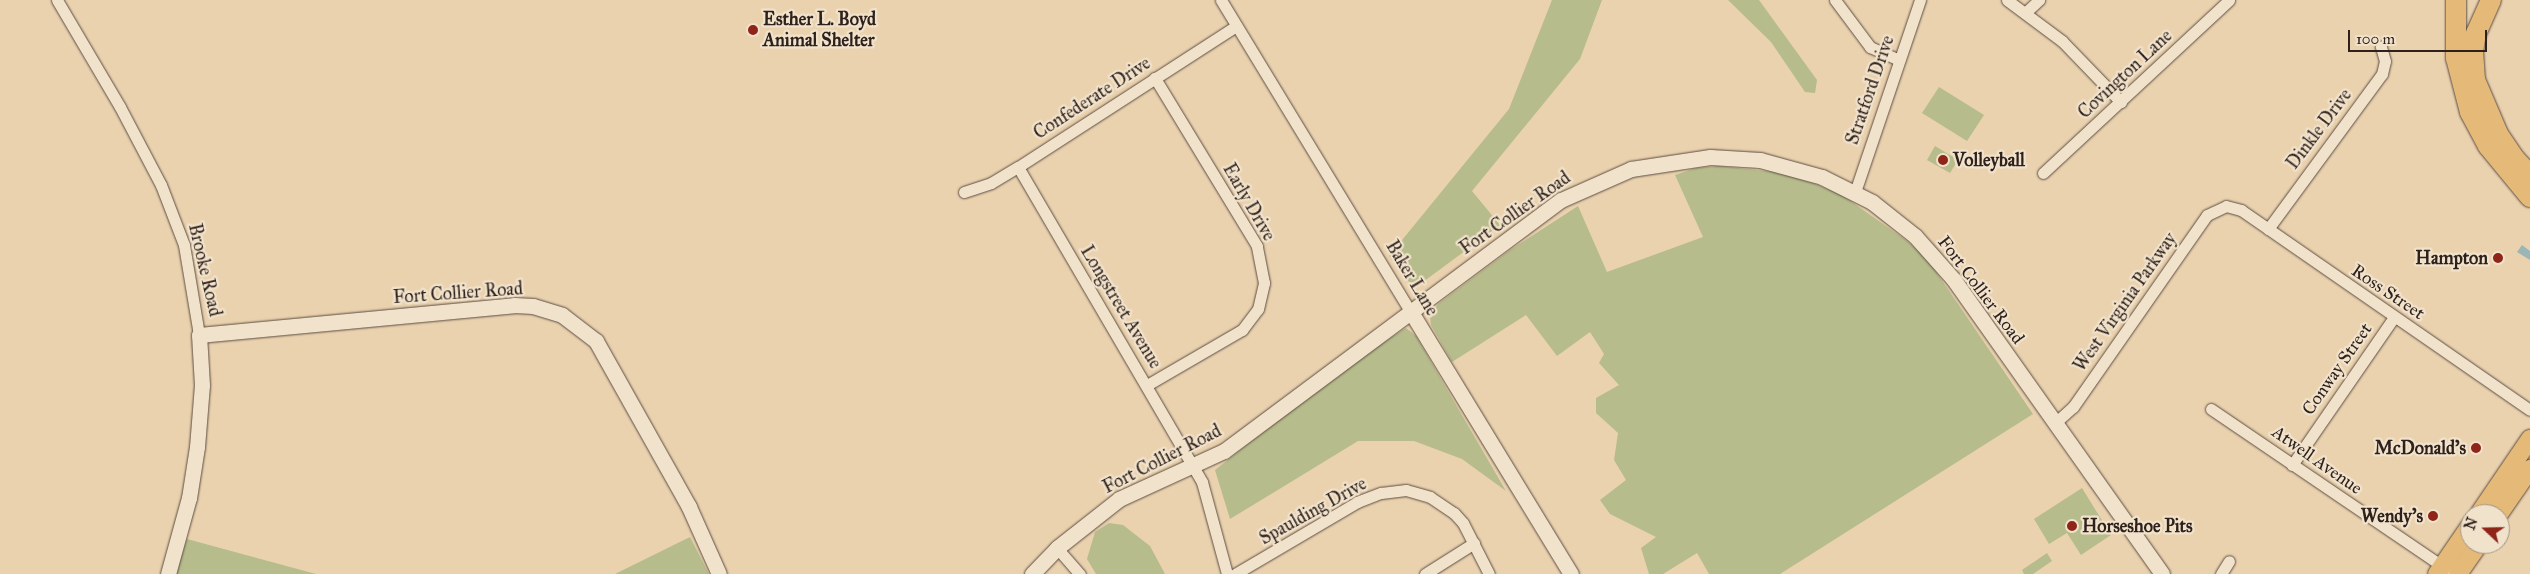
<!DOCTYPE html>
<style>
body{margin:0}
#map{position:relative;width:2530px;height:574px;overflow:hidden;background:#ead2af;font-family:"IM FELL Great Primer",serif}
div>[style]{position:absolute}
.green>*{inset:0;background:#b6bc8b}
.water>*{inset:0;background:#9cb5b6}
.roads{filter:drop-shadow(0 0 1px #5d4d41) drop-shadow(0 0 1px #5d4d41)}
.street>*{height:11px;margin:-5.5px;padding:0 5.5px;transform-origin:5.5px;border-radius:5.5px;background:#f1e2cb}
.secondary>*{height:15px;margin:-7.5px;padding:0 7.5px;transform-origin:7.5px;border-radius:7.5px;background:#f1e2cb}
.primary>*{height:18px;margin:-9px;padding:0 9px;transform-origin:9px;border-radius:9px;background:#e5b978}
.highway>*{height:20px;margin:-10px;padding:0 10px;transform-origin:10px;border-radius:10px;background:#e5b978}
.dots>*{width:14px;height:14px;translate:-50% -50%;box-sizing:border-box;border:2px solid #f1e2cb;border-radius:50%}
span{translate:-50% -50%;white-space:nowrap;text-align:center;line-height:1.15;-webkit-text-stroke:4.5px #f1e2cb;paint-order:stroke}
.poi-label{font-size:18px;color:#2e211c;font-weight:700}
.left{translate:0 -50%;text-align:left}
.right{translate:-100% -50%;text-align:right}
.street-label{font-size:18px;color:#2e211c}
.north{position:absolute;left:2460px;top:504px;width:50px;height:50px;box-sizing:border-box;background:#f1e2cb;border:1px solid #a39585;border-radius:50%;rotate:291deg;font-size:14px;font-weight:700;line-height:20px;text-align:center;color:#2e211c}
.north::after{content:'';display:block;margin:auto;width:18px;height:22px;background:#8f2418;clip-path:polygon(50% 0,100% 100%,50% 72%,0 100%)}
.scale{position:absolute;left:2348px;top:30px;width:139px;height:22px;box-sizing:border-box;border:2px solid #2e211c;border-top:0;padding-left:6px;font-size:15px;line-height:18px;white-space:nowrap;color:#2e211c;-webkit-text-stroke:4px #f1e2cb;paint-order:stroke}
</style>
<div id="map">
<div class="green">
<div style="clip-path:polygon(1552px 0,1602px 0,1580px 59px,1472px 191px,1500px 225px,1423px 282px,1409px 282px,1389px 256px,1509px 109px)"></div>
<div style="clip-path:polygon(1728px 0,1759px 0,1817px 80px,1815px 93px,1805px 92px,1771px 42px)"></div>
<div style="clip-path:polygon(1939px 87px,1984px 115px,1967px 141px,1922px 113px)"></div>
<div style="clip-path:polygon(1935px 146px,1958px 160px,1950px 173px,1927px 160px)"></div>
<div style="clip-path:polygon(1718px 166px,1776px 172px,1813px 183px,1842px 195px,1907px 241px,1926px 257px,2033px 414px,1780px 574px,1709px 574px,1697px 553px,1663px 574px,1649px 574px,1641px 548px,1656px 537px,1610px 514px,1600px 500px,1626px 480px,1614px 460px,1618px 433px,1596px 413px,1596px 398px,1619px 385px,1599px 363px,1604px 354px,1590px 332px,1557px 356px,1526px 315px,1452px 362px,1431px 325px,1430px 316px,1438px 304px,1510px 250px,1578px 206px,1607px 272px,1703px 237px,1675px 175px,1696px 168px)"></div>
<div style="clip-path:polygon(1406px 328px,1416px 336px,1506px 491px,1462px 459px,1414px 441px,1358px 441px,1230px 519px,1215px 470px,1348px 365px)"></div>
<div style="clip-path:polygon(2082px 488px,2111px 535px,2081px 555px,2067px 533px,2049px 544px,2034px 519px)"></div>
<div style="clip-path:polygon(1109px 523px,1123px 525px,1150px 546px,1165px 574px,1096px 574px,1087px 559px,1095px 532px)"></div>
<div style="clip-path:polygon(690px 537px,709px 574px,615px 574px)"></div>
<div style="clip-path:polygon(187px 539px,316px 574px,175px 574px)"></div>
<div style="clip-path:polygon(2047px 553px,2052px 561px,2033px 574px,2024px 574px,2022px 570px)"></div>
</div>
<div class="water">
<div style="clip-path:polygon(2522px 245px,2530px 251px,2530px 260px,2517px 252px)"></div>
</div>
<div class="roads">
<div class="street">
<div style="left:57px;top:0;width:124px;rotate:59.5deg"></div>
<div style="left:120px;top:107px;width:88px;rotate:62.3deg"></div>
<div style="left:161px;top:185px;width:64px;rotate:69deg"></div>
<div style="left:184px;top:245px;width:91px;rotate:80.5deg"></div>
<div style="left:1221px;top:0;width:365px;rotate:58.7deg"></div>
<div style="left:1835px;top:0;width:59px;rotate:53.3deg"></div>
<div style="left:1870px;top:47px;width:32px;rotate:24deg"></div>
<div style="left:2007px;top:0;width:69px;rotate:36.7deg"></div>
<div style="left:2062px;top:41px;width:85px;rotate:46deg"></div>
<div style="left:2026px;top:12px;width:18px;rotate:-43deg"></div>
<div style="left:1018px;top:167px;width:365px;rotate:59.7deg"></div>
<div style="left:1202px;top:482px;width:95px;rotate:74.8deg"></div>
<div style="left:2043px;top:173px;width:254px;rotate:-42.9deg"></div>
<div style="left:964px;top:192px;width:28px;rotate:-18deg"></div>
<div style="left:991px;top:183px;width:31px;rotate:-31deg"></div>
<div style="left:1018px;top:167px;width:260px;rotate:-32.9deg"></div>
<div style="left:1855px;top:192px;width:203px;rotate:-71.3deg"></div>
<div style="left:2268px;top:229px;width:192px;rotate:-53.7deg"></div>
<div style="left:2382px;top:74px;width:13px;rotate:-77deg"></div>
<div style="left:2385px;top:61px;width:15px;rotate:-106deg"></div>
<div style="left:1147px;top:385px;width:110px;rotate:-30.1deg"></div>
<div style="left:1242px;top:330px;width:26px;rotate:-53deg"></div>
<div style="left:1258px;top:309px;width:27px;rotate:-77deg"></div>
<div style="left:1264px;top:283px;width:38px;rotate:-101deg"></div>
<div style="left:1257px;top:246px;width:197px;rotate:-121.3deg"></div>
<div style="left:2211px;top:409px;width:287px;rotate:34.2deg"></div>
<div style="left:2055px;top:423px;width:24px;rotate:-42deg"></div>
<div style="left:2073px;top:407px;width:234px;rotate:-55.1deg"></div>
<div style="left:2207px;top:215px;width:21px;rotate:-25deg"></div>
<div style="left:2226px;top:206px;width:16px;rotate:15deg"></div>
<div style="left:2241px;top:210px;width:351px;rotate:34.7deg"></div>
<div style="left:2292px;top:465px;width:180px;rotate:-55.4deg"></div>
<div style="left:1057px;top:548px;width:35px;rotate:49deg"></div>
<div style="left:1235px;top:574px;width:142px;rotate:-30.5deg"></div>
<div style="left:1357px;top:502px;width:26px;rotate:-21deg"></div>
<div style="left:1381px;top:493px;width:25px;rotate:-7deg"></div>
<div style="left:1406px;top:490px;width:25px;rotate:16deg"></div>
<div style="left:1430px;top:497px;width:29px;rotate:34deg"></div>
<div style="left:1454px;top:513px;width:13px;rotate:48deg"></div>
<div style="left:1463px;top:523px;width:57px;rotate:63deg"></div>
<div style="left:1425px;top:574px;width:58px;rotate:-32.3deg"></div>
<div style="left:2221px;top:574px;width:15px;rotate:-58deg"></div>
</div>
<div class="secondary">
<div style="left:1411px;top:312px;width:307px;rotate:58.6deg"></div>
<div style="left:168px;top:574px;width:79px;rotate:-74.6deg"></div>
<div style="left:189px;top:498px;width:52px;rotate:-81.1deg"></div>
<div style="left:197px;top:447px;width:62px;rotate:-85.4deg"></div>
<div style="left:202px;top:385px;width:50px;rotate:-93.4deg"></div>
<div style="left:199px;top:335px;width:316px;rotate:-5.4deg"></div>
<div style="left:514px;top:305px;width:19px;rotate:3deg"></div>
<div style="left:533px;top:306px;width:30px;rotate:17deg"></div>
<div style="left:562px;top:315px;width:43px;rotate:37.4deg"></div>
<div style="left:596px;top:341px;width:190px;rotate:60.7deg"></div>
<div style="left:689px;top:507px;width:73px;rotate:65.9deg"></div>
<div style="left:1032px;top:574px;width:36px;rotate:-46deg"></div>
<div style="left:1057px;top:548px;width:79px;rotate:-38.3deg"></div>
<div style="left:1119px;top:499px;width:115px;rotate:-24.6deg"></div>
<div style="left:1224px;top:451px;width:420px;rotate:-36.7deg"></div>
<div style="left:1561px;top:200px;width:77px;rotate:-23.9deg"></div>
<div style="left:1631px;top:169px;width:80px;rotate:-8.6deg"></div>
<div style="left:1710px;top:157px;width:50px;rotate:3.4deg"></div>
<div style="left:1760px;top:160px;width:64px;rotate:15.3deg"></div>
<div style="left:1822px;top:177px;width:56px;rotate:26.6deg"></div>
<div style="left:1872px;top:202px;width:55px;rotate:38.3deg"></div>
<div style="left:1915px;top:236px;width:59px;rotate:48.4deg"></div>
<div style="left:1954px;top:280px;width:360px;rotate:54.7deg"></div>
</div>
<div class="primary">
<div style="left:2479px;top:514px;width:91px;rotate:-55.8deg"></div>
<div style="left:2499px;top:514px;width:55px;rotate:-55.4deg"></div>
<div style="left:2437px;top:574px;width:58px;rotate:-55.5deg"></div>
<div style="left:2458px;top:574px;width:37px;rotate:-55deg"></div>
</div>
<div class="highway">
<div style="left:2456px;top:0;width:58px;rotate:90deg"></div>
<div style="left:2456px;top:58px;width:56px;rotate:75.5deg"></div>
<div style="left:2470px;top:112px;width:38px;rotate:62deg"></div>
<div style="left:2488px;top:146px;width:66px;rotate:50.5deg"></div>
<div style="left:2491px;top:0;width:36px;rotate:114deg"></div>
<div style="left:2476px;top:33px;width:18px;rotate:99deg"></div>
<div style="left:2473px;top:51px;width:29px;rotate:86deg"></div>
<div style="left:2475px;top:80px;width:59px;rotate:66.9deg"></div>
<div style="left:2498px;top:134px;width:30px;rotate:56deg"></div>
<div style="left:2515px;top:159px;width:22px;rotate:47deg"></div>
</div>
</div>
<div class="dots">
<div style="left:753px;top:30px;background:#8f2418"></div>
<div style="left:1943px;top:160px;background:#8f2418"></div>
<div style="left:2498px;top:258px;background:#8f2418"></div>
<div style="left:2476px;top:448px;background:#8f2418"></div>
<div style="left:2433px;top:516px;background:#8f2418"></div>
<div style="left:2072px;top:526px;background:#8f2418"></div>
</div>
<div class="poi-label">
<span class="left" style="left:763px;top:30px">Esther L. Boyd<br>Animal Shelter</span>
<span class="left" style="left:1953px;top:160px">Volleyball</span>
<span class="right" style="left:2488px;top:258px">Hampton</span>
<span class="right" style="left:2466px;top:448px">McDonald's</span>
<span class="right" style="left:2423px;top:516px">Wendy's</span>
<span class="left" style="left:2082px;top:526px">Horseshoe Pits</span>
</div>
<div class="street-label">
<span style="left:2125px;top:74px;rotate:-43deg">Covington Lane</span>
<span style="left:1870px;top:90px;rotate:-71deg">Stratford Drive</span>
<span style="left:1092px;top:98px;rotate:-33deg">Confederate Drive</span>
<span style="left:2319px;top:129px;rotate:-53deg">Dinkle Drive</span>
<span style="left:1249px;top:202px;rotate:60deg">Early Drive</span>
<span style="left:1515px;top:213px;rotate:-35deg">Fort Collier Road</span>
<span style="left:205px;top:270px;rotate:77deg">Brooke Road</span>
<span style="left:1412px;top:278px;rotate:59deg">Baker Lane</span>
<span style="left:1981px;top:290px;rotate:53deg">Fort Collier Road</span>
<span style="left:2388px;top:292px;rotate:34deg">Ross Street</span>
<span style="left:458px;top:293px;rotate:-4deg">Fort Collier Road</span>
<span style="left:2125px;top:302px;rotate:-55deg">West Virginia Parkway</span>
<span style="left:1121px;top:307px;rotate:59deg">Longstreet Avenue</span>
<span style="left:2337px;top:369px;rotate:-55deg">Conway Street</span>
<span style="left:1162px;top:459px;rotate:-27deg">Fort Collier Road</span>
<span style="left:2317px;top:460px;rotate:35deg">Atwell Avenue</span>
<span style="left:1313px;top:511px;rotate:-29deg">Spaulding Drive</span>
</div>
<div class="north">N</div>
<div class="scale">100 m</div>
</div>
